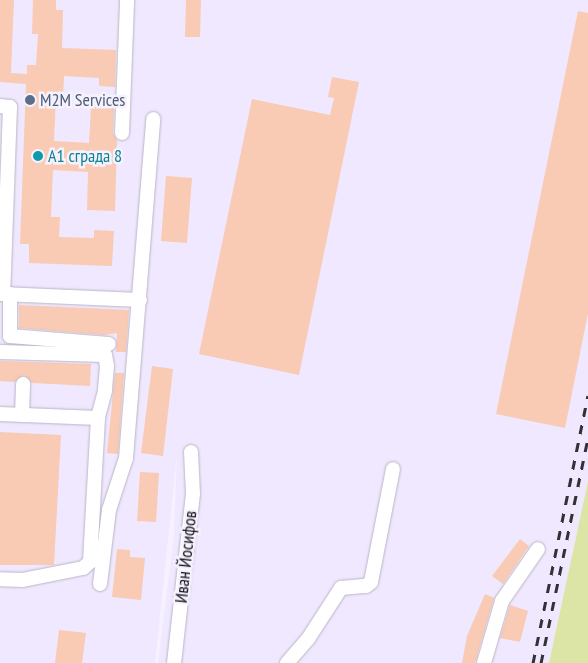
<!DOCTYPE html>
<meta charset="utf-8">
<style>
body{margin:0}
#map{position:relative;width:588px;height:663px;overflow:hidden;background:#f6f1fe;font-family:"PT Sans Narrow",sans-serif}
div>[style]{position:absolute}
.built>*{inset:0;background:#f0e8ff}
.green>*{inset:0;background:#dde5a6}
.building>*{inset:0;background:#f9cab4}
.roads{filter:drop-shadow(0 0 1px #bab5c4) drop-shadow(0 0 1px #bab5c4)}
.minor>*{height:14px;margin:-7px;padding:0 7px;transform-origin:7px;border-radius:7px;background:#fff}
.rail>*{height:3px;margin-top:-1.5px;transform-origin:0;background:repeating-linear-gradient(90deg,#333036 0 9px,transparent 0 18px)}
.dots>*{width:14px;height:14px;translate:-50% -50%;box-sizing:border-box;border:2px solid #f6f1fe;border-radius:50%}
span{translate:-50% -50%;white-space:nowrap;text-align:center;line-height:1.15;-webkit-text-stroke:5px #f6f1fe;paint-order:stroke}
.service-label{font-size:18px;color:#4e5e75}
.left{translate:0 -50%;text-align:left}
.culture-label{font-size:18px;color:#0d838f}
.street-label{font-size:18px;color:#131116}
</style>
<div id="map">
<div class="built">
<div style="clip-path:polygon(0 0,588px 0,588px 481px,549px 663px,158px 663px,174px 535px,177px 454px,155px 663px,0 663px)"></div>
</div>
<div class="green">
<div style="clip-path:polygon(588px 481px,588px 663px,549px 663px)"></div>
</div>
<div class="building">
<div style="clip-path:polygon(0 0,14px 0,11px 73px,27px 74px,27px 65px,36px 65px,38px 34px,32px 34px,33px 0,56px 0,56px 10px,63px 10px,62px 48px,116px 50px,115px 87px,99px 86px,99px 78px,64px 76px,63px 97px,56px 96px,54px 141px,89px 143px,91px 107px,114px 107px,113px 133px,117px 140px,115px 211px,87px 210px,88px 172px,53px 170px,51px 217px,60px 217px,59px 237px,94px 238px,94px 230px,114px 231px,112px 266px,29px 263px,29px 244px,20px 244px,26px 84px,0 82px)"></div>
<div style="clip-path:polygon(186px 0,201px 0,200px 37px,185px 37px)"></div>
<div style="clip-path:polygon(578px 11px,588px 13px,588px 313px,565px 428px,496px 414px)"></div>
<div style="clip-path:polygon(332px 77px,359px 82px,299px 375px,199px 354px,252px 99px,330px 115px,334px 98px,328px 97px)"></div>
<div style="clip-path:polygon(166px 176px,192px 178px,187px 243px,161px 241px)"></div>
<div style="clip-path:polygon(19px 305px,129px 310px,126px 352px,116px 352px,117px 333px,104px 335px,19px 328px)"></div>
<div style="clip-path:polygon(0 361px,91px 364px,90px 386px,32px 383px,24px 375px,15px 382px,0 381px)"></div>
<div style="clip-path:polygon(152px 366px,173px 369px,163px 456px,141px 453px)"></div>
<div style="clip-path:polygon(115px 373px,124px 373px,118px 454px,107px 453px)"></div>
<div style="clip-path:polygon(0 432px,61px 435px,54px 565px,0 565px)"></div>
<div style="clip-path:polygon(140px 472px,159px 473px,156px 522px,137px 521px)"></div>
<div style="clip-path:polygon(520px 539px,529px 546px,503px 584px,492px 576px)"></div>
<div style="clip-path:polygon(117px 549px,130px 550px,130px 557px,145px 558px,141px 600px,112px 597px)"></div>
<div style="clip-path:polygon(485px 594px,494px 598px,475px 663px,462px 663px,467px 636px)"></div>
<div style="clip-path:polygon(510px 605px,528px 611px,520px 642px,500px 638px)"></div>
<div style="clip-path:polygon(59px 630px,86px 633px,82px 663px,55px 663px)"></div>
</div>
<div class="roads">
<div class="minor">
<div style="left:0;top:106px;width:10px;rotate:6deg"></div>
<div style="left:10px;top:107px;width:187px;rotate:92.1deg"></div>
<div style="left:122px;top:133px;width:133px;rotate:-87.8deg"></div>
<div style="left:1px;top:294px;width:139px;rotate:2.5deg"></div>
<div style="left:10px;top:294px;width:42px;rotate:90deg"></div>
<div style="left:10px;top:336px;width:99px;rotate:4.6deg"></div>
<div style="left:0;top:352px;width:105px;rotate:1.6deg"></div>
<div style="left:105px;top:355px;width:11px;rotate:80deg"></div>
<div style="left:107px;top:366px;width:25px;rotate:95deg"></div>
<div style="left:105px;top:391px;width:28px;rotate:105deg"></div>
<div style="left:98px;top:418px;width:144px;rotate:93.2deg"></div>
<div style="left:90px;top:562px;width:9px;rotate:139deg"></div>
<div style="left:83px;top:568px;width:61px;rotate:168.7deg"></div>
<div style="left:23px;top:580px;width:23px;rotate:-178deg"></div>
<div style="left:0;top:414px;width:98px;rotate:2.3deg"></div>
<div style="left:22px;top:415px;width:31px;rotate:-88deg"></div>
<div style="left:100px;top:584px;width:75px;rotate:-83.1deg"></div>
<div style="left:109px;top:510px;width:55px;rotate:-71.9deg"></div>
<div style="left:126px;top:458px;width:340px;rotate:-85.4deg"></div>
<div style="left:174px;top:663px;width:170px;rotate:-83.6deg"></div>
<div style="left:193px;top:494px;width:42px;rotate:-92.7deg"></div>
<div style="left:287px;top:663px;width:32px;rotate:-49deg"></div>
<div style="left:308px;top:639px;width:61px;rotate:-57.1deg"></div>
<div style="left:341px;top:588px;width:25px;rotate:-5deg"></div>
<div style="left:366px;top:586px;width:6px;rotate:-39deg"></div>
<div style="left:371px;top:582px;width:115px;rotate:-79deg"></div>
<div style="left:484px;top:663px;width:65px;rotate:-73.8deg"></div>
<div style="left:502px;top:601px;width:63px;rotate:-55.3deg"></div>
</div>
</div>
<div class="rail">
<div style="left:533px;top:663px;width:273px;rotate:-78.4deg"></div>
<div style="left:541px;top:663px;width:229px;rotate:-78.2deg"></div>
</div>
<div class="dots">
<div style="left:30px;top:100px;background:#5c6f8a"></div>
<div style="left:38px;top:156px;background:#0f9aa8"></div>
</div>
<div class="service-label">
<span class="left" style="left:40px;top:100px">M2M Services</span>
</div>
<div class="culture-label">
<span class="left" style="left:48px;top:156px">А1 сграда 8</span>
</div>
<div class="street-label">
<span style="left:186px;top:557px;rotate:-84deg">Иван Йосифов</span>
</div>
</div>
